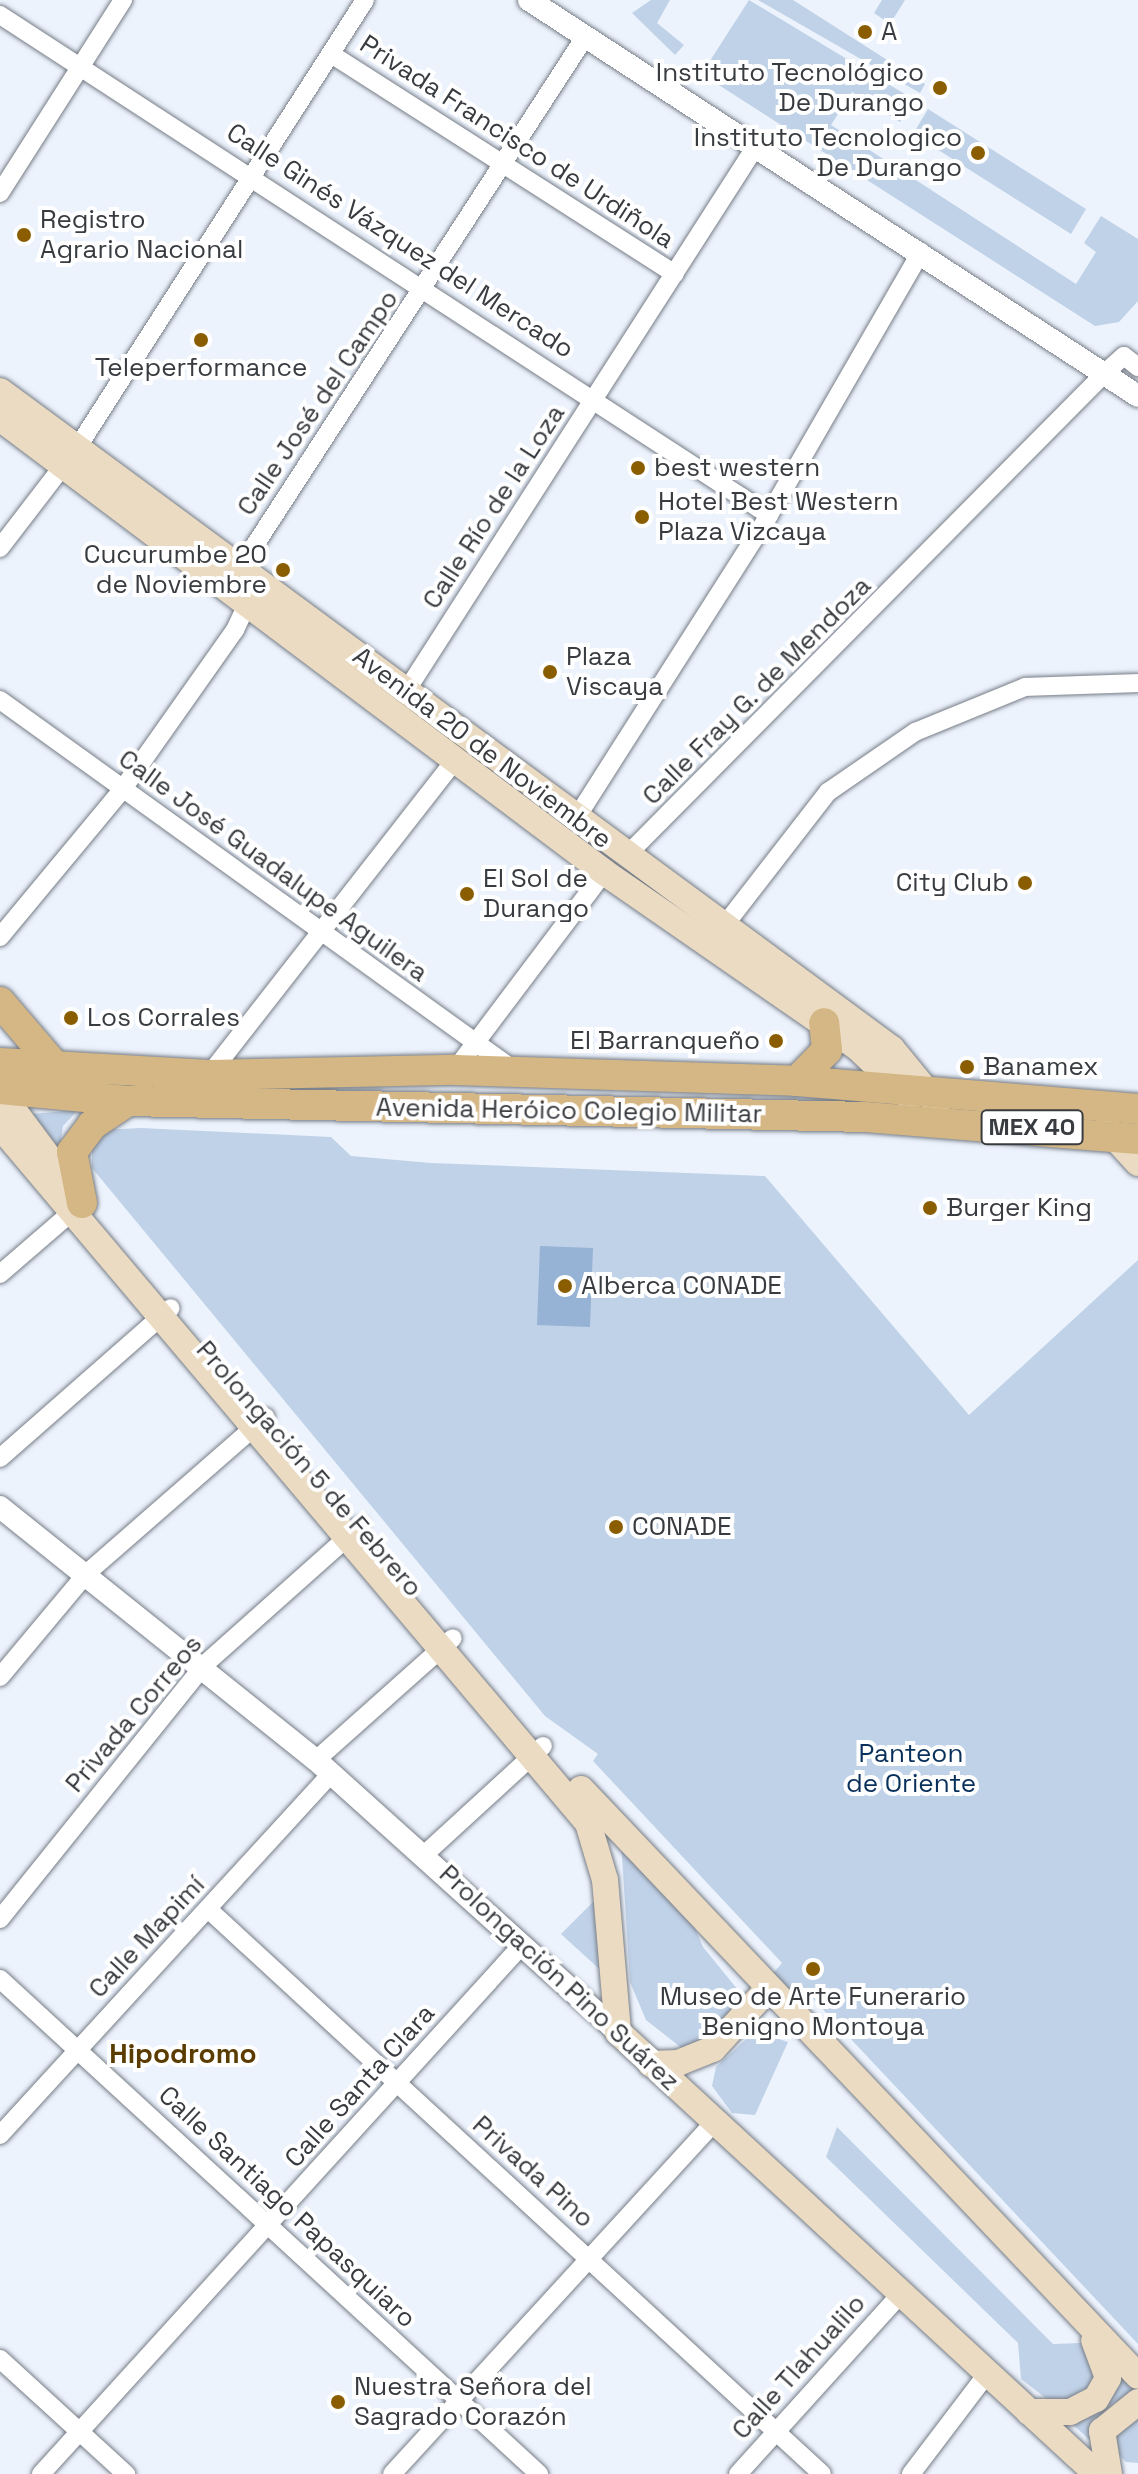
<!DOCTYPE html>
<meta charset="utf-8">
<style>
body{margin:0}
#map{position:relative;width:1138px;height:2474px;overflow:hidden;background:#ecf3fd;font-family:"Space Grotesk",sans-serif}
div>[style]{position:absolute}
.green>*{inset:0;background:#c0d2e8}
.water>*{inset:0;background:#96b2d4}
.roads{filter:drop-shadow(0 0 2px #777d86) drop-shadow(0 0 2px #777d86)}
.minor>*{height:18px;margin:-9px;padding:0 9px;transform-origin:9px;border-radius:9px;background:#fff}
.tertiary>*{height:22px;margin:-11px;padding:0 11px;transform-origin:11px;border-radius:11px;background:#fff}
.secondary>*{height:26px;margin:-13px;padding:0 13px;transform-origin:13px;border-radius:13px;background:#eadbc2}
.primary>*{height:30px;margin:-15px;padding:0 15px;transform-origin:15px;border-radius:15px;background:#d5b785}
.dots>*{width:22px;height:22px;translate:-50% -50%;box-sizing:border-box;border:4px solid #fff;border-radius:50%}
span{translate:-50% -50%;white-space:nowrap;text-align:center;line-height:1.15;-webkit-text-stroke:8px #fff;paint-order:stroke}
.shield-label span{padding:2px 6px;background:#fff;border:2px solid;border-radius:6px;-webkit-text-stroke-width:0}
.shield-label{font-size:24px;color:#383b3f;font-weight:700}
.poi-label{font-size:26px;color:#383b3f}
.left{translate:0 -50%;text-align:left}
.right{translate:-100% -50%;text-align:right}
.street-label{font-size:26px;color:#383b3f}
.park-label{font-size:26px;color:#09305b}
.neighbourhood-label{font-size:28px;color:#5b3c00;font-weight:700}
</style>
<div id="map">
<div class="green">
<div style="clip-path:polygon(651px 0,670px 0,657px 23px,684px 45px,675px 55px,632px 13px)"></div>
<div style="clip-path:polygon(749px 0,913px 99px,900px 122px,852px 92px,831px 125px,1076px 284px,1096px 252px,1084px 243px,1101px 216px,1138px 239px,1138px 301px,1119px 322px,1095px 326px,711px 80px,706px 67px)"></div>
<div style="clip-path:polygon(758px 0,793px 0,925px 84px,920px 93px)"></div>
<div style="clip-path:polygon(882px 0,905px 0,890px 24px,874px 13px)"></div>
<div style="clip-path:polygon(928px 109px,1086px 209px,1071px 234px,913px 134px)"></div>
<div style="clip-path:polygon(78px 1110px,63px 1126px,59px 1153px,31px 1114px)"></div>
<div style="clip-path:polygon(141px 1128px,331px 1137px,351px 1156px,431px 1163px,765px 1176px,969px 1415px,1138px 1260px,1138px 2344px,798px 1983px,786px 1993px,771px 1976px,782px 1963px,593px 1761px,598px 1754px,545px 1716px,92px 1168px,92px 1147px,103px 1130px)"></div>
<div style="clip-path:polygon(621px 1841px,691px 1919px,703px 1947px,747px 2001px,747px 2011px,688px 2053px,646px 2020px,630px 1982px)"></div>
<div style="clip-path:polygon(598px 1897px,608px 1977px,561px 1934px)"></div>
<div style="clip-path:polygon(755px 2031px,788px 2042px,755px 2115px,732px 2113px,712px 2086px,716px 2067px)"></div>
<div style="clip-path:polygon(837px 2127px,1053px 2344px,1081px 2343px,1096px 2376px,1085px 2393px,1056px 2406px,1021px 2379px,1018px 2343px,826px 2157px)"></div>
<div style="clip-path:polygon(1122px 2366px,1138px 2390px,1105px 2408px,1094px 2444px,1067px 2419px,1100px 2410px,1114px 2395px)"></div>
<div style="clip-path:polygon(1138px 2408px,1138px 2463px,1126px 2462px,1112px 2448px,1112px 2434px)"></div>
</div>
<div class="water">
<div style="clip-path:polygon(540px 1246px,593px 1248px,590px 1327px,537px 1325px)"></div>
</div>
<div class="roads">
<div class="minor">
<div style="left:0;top:15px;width:917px;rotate:33.03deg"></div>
<div style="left:331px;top:54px;width:408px;rotate:32.6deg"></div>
<div style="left:0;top:193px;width:229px;rotate:-57.5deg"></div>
<div style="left:0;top:548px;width:130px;rotate:-52.5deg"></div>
<div style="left:79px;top:445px;width:529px;rotate:-57.27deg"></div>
<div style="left:405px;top:693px;width:650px;rotate:-57.31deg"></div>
<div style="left:0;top:700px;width:633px;rotate:35.75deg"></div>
<div style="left:575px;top:820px;width:361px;rotate:-57.5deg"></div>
<div style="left:769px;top:515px;width:304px;rotate:-60deg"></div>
<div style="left:626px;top:856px;width:682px;rotate:-45.24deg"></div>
<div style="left:1106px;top:372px;width:24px;rotate:-42deg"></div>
<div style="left:1124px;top:356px;width:18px;rotate:38deg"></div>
<div style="left:724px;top:926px;width:170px;rotate:-52.2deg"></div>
<div style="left:828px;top:792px;width:106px;rotate:-34.6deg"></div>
<div style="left:915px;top:732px;width:119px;rotate:-22.2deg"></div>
<div style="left:1025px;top:687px;width:113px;rotate:-2deg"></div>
<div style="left:0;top:937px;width:191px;rotate:-50.3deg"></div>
<div style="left:122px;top:790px;width:196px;rotate:-54.8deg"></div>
<div style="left:235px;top:630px;width:31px;rotate:-65deg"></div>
<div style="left:248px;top:602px;width:29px;rotate:-98deg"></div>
<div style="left:244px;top:573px;width:27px;rotate:-70deg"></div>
<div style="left:253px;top:548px;width:609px;rotate:-56.99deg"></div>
<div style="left:455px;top:1070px;width:248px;rotate:-53deg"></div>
<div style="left:209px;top:1075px;width:401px;rotate:-52deg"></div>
<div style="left:0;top:1274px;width:106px;rotate:-40.8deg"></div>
<div style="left:0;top:1458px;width:227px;rotate:-41.3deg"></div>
<div style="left:0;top:1677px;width:136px;rotate:-50.1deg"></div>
<div style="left:87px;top:1573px;width:237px;rotate:-41.1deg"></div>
<div style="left:316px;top:1760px;width:183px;rotate:-41.7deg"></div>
<div style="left:425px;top:1854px;width:160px;rotate:-42.5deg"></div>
<div style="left:208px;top:1909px;width:834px;rotate:42.62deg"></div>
<div style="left:0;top:1919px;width:326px;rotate:-51.2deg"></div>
<div style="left:204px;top:1665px;width:209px;rotate:-41.7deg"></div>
<div style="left:0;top:1979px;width:732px;rotate:42.56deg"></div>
<div style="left:0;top:2135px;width:490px;rotate:-47.5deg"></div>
<div style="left:0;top:2359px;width:171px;rotate:42.4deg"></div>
<div style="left:41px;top:2474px;width:715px;rotate:-47.72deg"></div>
<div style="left:392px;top:2474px;width:477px;rotate:-47.5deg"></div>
<div style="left:738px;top:2474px;width:241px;rotate:-47.9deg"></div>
<div style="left:911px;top:2474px;width:126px;rotate:-52.8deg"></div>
</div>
<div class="tertiary">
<div style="left:529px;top:0;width:726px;rotate:33.03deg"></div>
<div style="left:0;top:1507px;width:405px;rotate:38.7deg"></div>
<div style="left:316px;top:1760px;width:406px;rotate:42deg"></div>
</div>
<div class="secondary">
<div style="left:0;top:391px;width:1108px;rotate:36.42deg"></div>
<div style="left:892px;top:1049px;width:71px;rotate:50.7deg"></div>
<div style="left:0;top:418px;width:756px;rotate:36.93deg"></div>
<div style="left:604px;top:872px;width:309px;rotate:34.7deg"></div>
<div style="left:858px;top:1048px;width:72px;rotate:43.9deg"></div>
<div style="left:0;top:1092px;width:137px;rotate:53.3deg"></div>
<div style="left:0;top:1126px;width:912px;rotate:49.85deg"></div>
<div style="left:588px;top:1823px;width:59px;rotate:73.4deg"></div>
<div style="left:605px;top:1880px;width:153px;rotate:85.1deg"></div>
<div style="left:618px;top:2032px;width:652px;rotate:42.7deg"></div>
<div style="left:1107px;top:1129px;width:46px;rotate:47.6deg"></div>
<div style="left:581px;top:1789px;width:809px;rotate:46.5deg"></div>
<div style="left:651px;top:2064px;width:27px;rotate:-2deg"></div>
<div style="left:678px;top:2063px;width:38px;rotate:-22deg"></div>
<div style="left:713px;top:2049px;width:79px;rotate:-47.6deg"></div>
<div style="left:1029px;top:2412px;width:41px"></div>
<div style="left:1070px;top:2412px;width:29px;rotate:-27deg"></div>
<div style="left:1096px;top:2399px;width:24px;rotate:-60deg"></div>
<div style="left:1108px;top:2378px;width:40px;rotate:-110.2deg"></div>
<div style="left:1109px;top:2474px;width:44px;rotate:-99.2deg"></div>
<div style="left:1102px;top:2431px;width:46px;rotate:-38.9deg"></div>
</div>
<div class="primary">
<div style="left:0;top:1002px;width:82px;rotate:49.5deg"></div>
<div style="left:0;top:1063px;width:209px;rotate:3.3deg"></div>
<div style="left:209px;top:1075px;width:246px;rotate:-1.2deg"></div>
<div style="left:455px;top:1070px;width:342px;rotate:1.8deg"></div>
<div style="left:797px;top:1081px;width:342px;rotate:4.7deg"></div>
<div style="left:797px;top:1081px;width:43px;rotate:-45.9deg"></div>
<div style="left:827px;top:1050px;width:27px;rotate:-96deg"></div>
<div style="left:0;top:1089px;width:129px;rotate:5.4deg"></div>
<div style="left:128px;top:1101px;width:737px;rotate:1.24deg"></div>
<div style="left:865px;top:1117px;width:274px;rotate:4.6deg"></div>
<div style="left:82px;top:1203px;width:52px;rotate:-101.1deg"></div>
<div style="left:72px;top:1152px;width:34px;rotate:-53deg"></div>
<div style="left:92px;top:1125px;width:43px;rotate:-33.7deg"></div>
</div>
</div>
<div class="dots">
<div style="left:865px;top:32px;background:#8a5e00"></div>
<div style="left:940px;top:88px;background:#8a5e00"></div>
<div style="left:978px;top:153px;background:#8a5e00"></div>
<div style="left:24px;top:235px;background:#8a5e00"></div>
<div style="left:201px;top:340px;background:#8a5e00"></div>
<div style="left:638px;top:468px;background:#8a5e00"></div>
<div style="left:642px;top:517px;background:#8a5e00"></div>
<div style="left:283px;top:570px;background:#8a5e00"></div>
<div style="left:550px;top:672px;background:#8a5e00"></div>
<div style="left:1025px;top:883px;background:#8a5e00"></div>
<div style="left:467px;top:894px;background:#8a5e00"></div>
<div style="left:71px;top:1018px;background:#8a5e00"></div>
<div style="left:776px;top:1041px;background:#8a5e00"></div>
<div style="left:967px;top:1067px;background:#8a5e00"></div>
<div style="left:930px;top:1208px;background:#8a5e00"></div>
<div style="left:565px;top:1286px;background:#8a5e00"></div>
<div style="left:616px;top:1527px;background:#8a5e00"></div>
<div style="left:813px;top:1969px;background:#8a5e00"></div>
<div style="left:338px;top:2402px;background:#8a5e00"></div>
</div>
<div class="shield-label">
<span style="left:1032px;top:1127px">MEX 40</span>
</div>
<div class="poi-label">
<span class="left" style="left:881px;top:32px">A</span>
<span class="right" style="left:924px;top:88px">Instituto Tecnológico<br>De Durango</span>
<span class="right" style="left:962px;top:153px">Instituto Tecnologico<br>De Durango</span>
<span class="left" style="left:40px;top:235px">Registro<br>Agrario Nacional</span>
<span style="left:201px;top:368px">Teleperformance</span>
<span class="left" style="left:654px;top:468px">best western</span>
<span class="left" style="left:658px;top:517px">Hotel Best Western<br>Plaza Vizcaya</span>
<span class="right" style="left:267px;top:570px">Cucurumbe 20<br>de Noviembre</span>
<span class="left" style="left:566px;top:672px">Plaza<br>Viscaya</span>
<span class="left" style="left:483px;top:894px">El Sol de<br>Durango</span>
<span class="right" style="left:1009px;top:883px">City Club</span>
<span class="left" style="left:87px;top:1018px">Los Corrales</span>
<span class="right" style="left:760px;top:1041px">El Barranqueño</span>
<span class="left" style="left:983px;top:1067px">Banamex</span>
<span class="left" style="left:946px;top:1208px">Burger King</span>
<span class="left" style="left:581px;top:1286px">Alberca CONADE</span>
<span class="left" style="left:632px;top:1527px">CONADE</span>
<span style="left:813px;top:2012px">Museo de Arte Funerario<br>Benigno Montoya</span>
<span class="left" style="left:354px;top:2402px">Nuestra Señora del<br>Sagrado Corazón</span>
</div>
<div class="street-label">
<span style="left:517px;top:142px;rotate:33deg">Privada Francisco de Urdiñola</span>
<span style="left:400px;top:241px;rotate:33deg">Calle Ginés Vázquez del Mercado</span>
<span style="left:318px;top:403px;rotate:-56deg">Calle José del Campo</span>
<span style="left:494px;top:507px;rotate:-57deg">Calle Río de la Loza</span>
<span style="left:757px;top:691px;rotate:-45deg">Calle Fray G. de Mendoza</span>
<span style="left:482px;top:748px;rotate:37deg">Avenida 20 de Noviembre</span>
<span style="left:273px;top:866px;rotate:36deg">Calle José Guadalupe Aguilera</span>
<span style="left:569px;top:1111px;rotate:1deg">Avenida Heróico Colegio Militar</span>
<span style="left:309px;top:1469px;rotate:49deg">Prolongación 5 de Febrero</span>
<span style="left:134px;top:1714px;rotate:-50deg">Privada Correos</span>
<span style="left:147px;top:1937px;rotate:-47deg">Calle Mapimí</span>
<span style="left:559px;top:1978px;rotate:43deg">Prolongación Pino Suárez</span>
<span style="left:360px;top:2086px;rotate:-48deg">Calle Santa Clara</span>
<span style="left:533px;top:2172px;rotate:42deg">Privada Pino</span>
<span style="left:287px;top:2207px;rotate:43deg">Calle Santiago Papasquiaro</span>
<span style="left:799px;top:2367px;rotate:-48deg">Calle Tlahualilo</span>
</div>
<div class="park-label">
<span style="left:911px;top:1769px">Panteon<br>de Oriente</span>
</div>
<div class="neighbourhood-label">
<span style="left:183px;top:2053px">Hipodromo</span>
</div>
</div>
